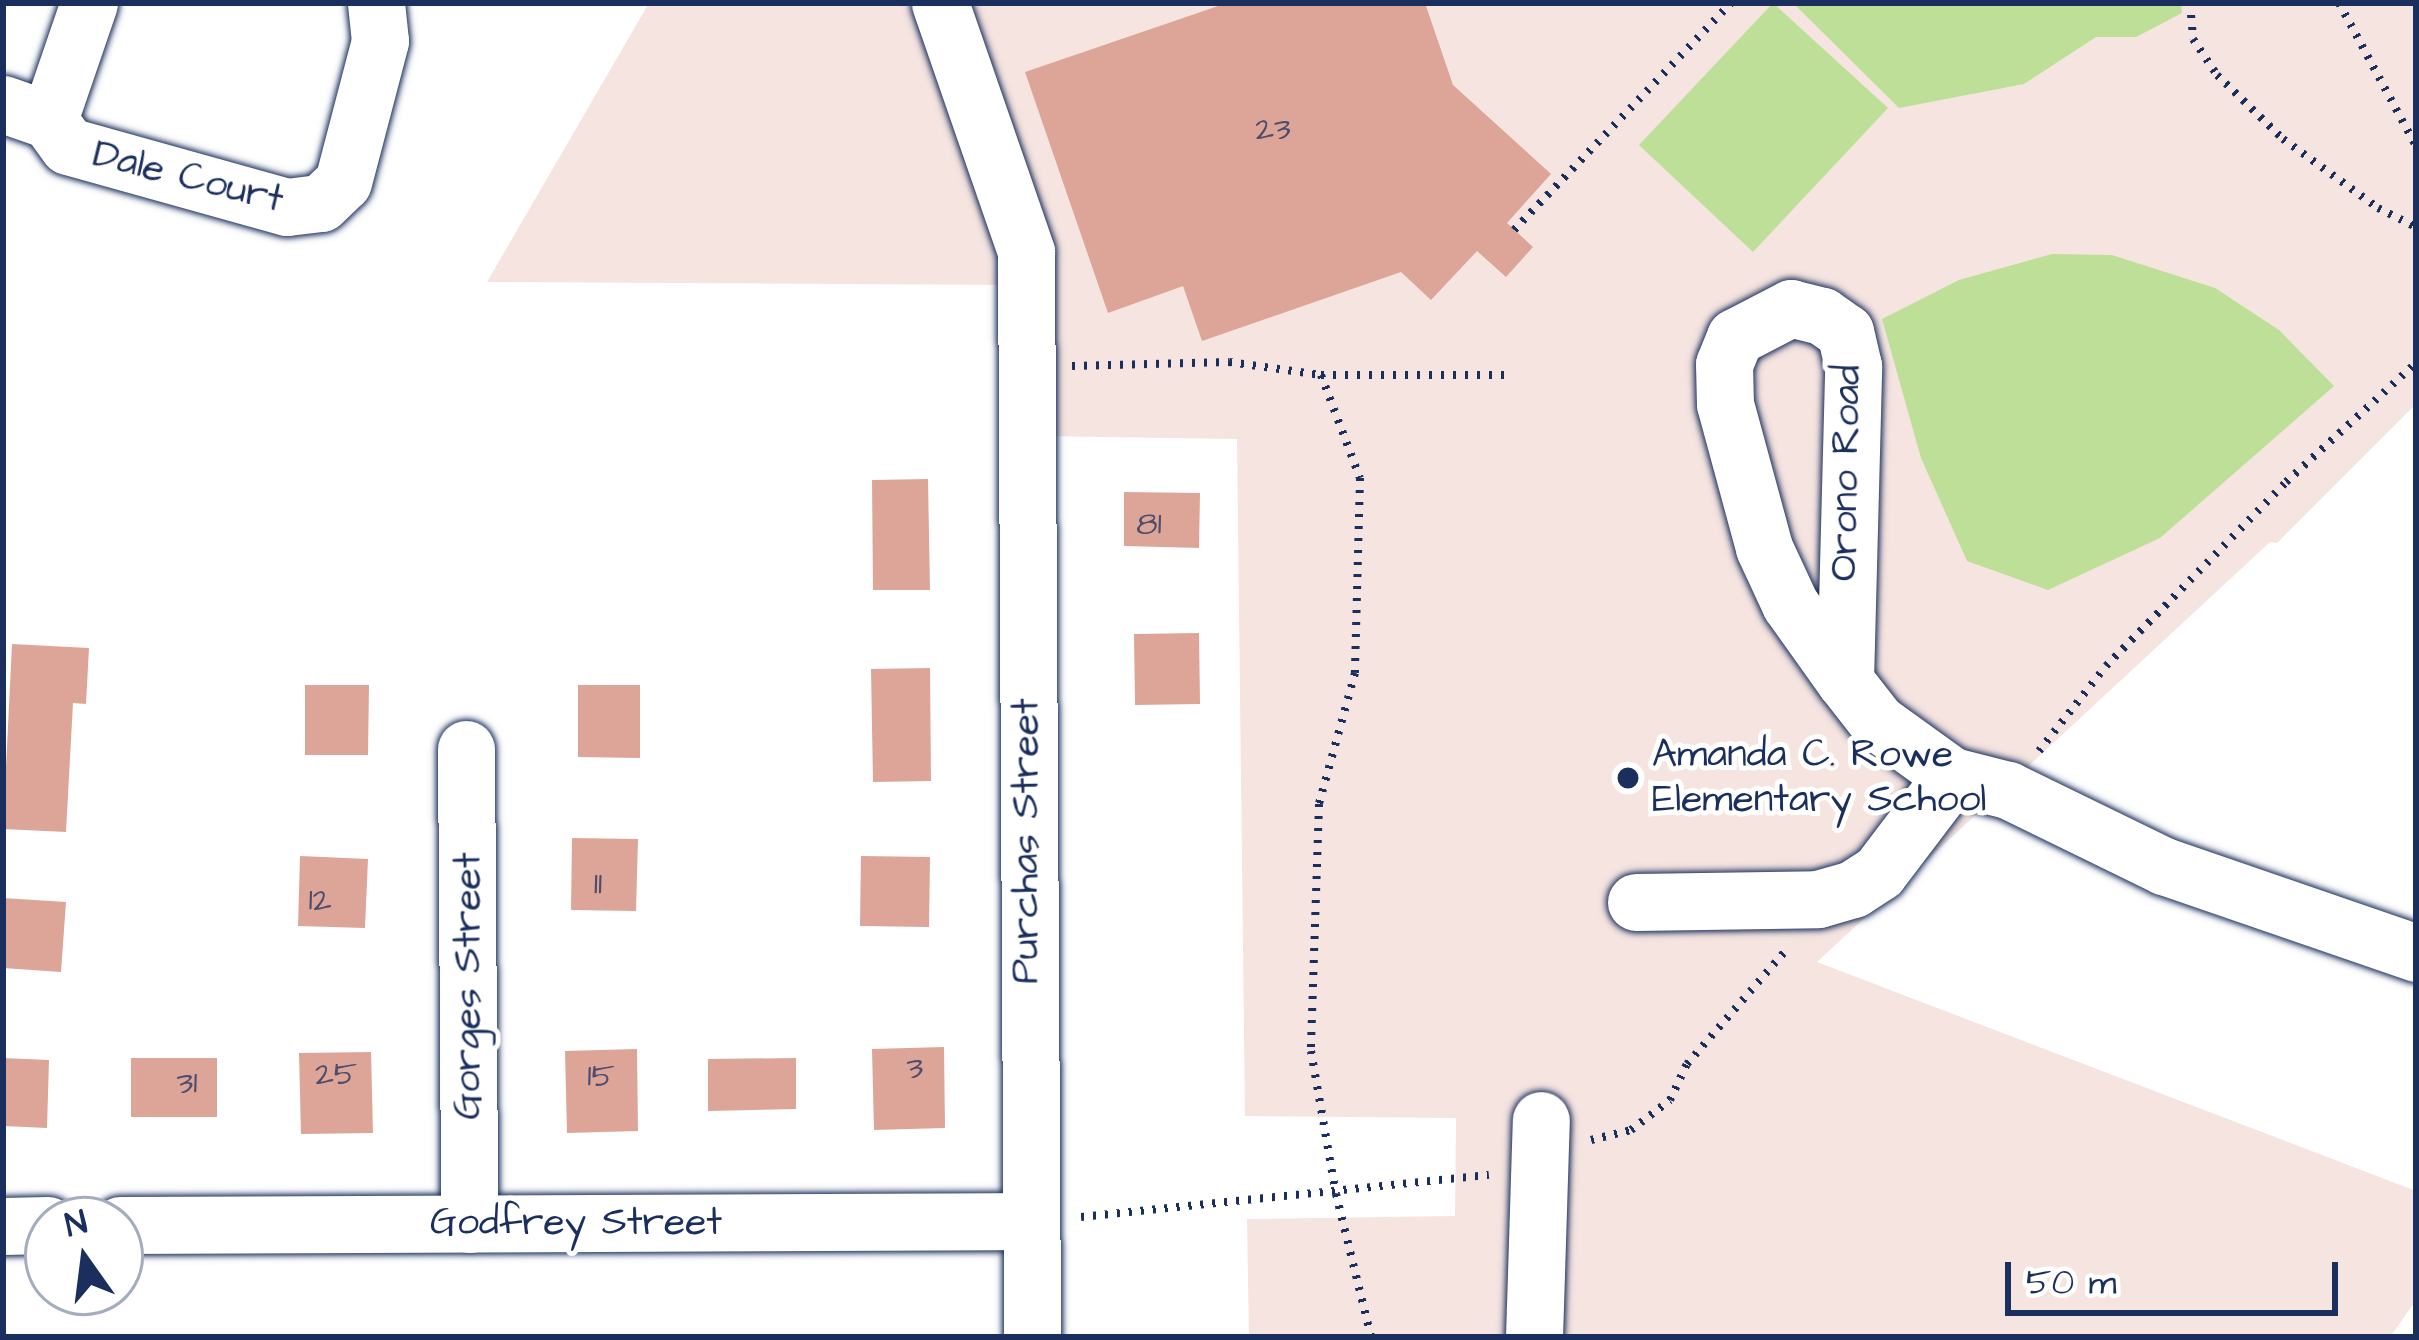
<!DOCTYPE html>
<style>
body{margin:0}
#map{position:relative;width:2419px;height:1340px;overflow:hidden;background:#fff;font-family:"Architects Daughter",sans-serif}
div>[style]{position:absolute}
.built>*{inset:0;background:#f5e4e0}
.green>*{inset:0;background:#bedf98}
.building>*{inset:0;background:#dda598}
.path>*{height:8px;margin-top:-4px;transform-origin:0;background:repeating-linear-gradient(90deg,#1b2f5e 0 3px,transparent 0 12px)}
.roads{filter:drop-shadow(0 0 3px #1b2f5e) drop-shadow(0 0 3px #1b2f5e)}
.minor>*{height:57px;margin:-28.5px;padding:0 28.5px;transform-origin:28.5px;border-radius:28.5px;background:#fff}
.dots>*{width:33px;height:33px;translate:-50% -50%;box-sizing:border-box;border:6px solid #fff;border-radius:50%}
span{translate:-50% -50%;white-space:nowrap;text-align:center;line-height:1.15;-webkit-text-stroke:10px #fff;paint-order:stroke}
.number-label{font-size:33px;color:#4c4c6c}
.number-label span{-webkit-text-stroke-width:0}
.street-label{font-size:39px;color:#1b2f5e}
.poi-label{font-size:39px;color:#1b2f5e}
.left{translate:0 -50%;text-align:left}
.frame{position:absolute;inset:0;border:6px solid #1b2f5e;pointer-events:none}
.north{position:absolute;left:24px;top:1196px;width:120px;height:120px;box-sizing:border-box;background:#fff;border:3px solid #a4acbf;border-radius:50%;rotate:346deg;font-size:33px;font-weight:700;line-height:48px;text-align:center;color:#1b2f5e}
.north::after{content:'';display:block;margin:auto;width:42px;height:54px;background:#1b2f5e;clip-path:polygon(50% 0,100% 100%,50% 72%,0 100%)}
.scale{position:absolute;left:2005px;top:1262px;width:333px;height:54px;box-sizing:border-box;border:6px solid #1b2f5e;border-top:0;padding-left:15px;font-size:36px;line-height:42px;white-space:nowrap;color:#1b2f5e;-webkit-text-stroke:9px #fff;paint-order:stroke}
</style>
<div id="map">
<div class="built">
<div style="clip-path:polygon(649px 3px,2416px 3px,2416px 404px,2277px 543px,2270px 542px,1817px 962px,2416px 1191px,2416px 1300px,2390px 1337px,1249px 1337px,1247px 1219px,1455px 1216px,1456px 1118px,1245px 1116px,1237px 439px,1036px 436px,1035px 285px,487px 282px)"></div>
</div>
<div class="green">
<div style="clip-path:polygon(1773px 3px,1888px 108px,1753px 252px,1639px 145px)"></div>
<div style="clip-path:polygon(1793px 3px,2181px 3px,2182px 13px,2136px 37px,2096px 37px,2024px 84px,1899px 108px)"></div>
<div style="clip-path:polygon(2052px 254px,2112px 255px,2215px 288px,2279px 330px,2334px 386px,2160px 538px,2048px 590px,1967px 561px,1921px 458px,1882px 319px,1959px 280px)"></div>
</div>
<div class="building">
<div style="clip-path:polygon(1227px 3px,1425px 3px,1453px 85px,1551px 174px,1507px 223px,1533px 247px,1506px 277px,1477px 251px,1431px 300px,1401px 272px,1202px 341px,1183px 286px,1108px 313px,1025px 72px)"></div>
<div style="clip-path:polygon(928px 479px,930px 590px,873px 590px,872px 480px)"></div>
<div style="clip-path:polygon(1124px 492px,1200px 493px,1199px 548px,1124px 546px)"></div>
<div style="clip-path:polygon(1199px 633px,1200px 704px,1135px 705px,1134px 634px)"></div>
<div style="clip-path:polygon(12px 644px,89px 648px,86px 704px,73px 703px,66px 832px,3px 829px)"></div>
<div style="clip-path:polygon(930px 668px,931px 781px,873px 782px,871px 669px)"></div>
<div style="clip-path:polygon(305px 685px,369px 685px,368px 755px,305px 755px)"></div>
<div style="clip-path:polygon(578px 685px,640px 685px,640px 758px,578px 757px)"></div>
<div style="clip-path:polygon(572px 838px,638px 839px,636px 911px,571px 910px)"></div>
<div style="clip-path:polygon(300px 856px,368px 859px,365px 928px,298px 926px)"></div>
<div style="clip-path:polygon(861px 856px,930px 857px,929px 927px,860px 926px)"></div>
<div style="clip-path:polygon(3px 898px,66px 902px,61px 972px,3px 968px)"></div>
<div style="clip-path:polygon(944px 1047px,945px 1128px,874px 1130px,872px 1049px)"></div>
<div style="clip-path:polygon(637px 1049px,638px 1131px,567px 1133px,565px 1051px)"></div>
<div style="clip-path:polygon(371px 1052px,373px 1133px,301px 1134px,299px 1053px)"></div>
<div style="clip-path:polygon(3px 1058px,49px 1060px,47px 1128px,3px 1126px)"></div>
<div style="clip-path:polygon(131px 1058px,217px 1058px,217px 1117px,131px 1117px)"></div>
<div style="clip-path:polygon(796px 1058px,796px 1109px,708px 1111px,708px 1059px)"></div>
</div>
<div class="path">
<div style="left:2190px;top:3px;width:36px;rotate:85deg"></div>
<div style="left:2193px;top:39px;width:43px;rotate:56.3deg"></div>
<div style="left:2217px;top:75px;width:92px;rotate:44.1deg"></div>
<div style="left:2283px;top:139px;width:117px;rotate:36deg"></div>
<div style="left:2378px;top:208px;width:42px;rotate:26.6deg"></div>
<div style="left:2339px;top:3px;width:162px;rotate:61.7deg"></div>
<div style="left:1514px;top:230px;width:314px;rotate:-46.3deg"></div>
<div style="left:1072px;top:366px;width:157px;rotate:-1.5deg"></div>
<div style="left:1229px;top:362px;width:93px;rotate:8deg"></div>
<div style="left:1321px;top:375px;width:110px;rotate:69.3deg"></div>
<div style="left:1360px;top:478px;width:195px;rotate:91.5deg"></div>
<div style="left:1355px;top:673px;width:136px;rotate:105.4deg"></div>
<div style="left:1319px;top:804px;width:247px;rotate:91.9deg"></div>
<div style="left:1311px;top:1051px;width:145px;rotate:80.1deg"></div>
<div style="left:1336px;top:1194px;width:147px;rotate:76.2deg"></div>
<div style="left:1321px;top:375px;width:186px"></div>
<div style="left:2039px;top:751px;width:108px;rotate:-51.8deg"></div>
<div style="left:2106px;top:666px;width:257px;rotate:-45.6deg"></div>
<div style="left:2286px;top:482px;width:176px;rotate:-42.5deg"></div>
<div style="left:1591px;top:1140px;width:41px;rotate:-14deg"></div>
<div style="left:1631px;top:1130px;width:49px;rotate:-37.6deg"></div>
<div style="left:1670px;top:1100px;width:40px;rotate:-65deg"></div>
<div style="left:1687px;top:1064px;width:154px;rotate:-49deg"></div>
<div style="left:1081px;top:1217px;width:410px;rotate:-5.9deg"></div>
</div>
<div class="roads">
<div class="minor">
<div style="left:89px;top:3px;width:124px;rotate:108.9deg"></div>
<div style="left:49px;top:120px;width:32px;rotate:54deg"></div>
<div style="left:68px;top:146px;width:227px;rotate:15.6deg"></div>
<div style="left:287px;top:207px;width:34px;rotate:-7deg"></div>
<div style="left:321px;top:203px;width:30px;rotate:-44deg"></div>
<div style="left:343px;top:182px;width:146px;rotate:-75.3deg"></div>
<div style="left:380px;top:41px;width:38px;rotate:-96deg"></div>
<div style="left:940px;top:3px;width:263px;rotate:70.9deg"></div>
<div style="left:1026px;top:252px;width:1085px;rotate:89.68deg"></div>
<div style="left:3px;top:104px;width:49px;rotate:19.2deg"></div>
<div style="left:1845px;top:681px;width:315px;rotate:-88.5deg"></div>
<div style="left:1853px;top:366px;width:35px;rotate:-103deg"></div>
<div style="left:1845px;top:332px;width:28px;rotate:-145deg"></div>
<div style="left:1822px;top:316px;width:32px;rotate:-166deg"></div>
<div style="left:1791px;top:308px;width:63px;rotate:152.6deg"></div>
<div style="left:1735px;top:337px;width:29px;rotate:112deg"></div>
<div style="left:1724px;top:364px;width:40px;rotate:88.6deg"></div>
<div style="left:1725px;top:404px;width:149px;rotate:74.8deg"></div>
<div style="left:1764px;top:548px;width:62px;rotate:65.1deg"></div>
<div style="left:1790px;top:604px;width:95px;rotate:54.5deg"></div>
<div style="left:1845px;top:681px;width:52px;rotate:52deg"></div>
<div style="left:1877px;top:722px;width:92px;rotate:35.8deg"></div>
<div style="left:1952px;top:776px;width:58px;rotate:14deg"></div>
<div style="left:2008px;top:790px;width:174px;rotate:26deg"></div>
<div style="left:2164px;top:866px;width:267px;rotate:19deg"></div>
<div style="left:466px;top:749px;width:475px;rotate:89.6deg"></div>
<div style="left:1636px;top:902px;width:182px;rotate:-0.9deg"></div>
<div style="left:1818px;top:899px;width:36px;rotate:-16deg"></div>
<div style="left:1853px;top:889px;width:31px;rotate:-33deg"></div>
<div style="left:1879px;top:872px;width:121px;rotate:-52.8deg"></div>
<div style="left:120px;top:1225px;width:911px;rotate:-0.25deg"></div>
<div style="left:3px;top:1226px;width:45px;rotate:-1.3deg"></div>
<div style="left:1534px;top:1337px;width:217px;rotate:-88.2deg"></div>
</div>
</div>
<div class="dots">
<div style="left:1628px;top:778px;background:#1b2f5e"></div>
</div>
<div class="number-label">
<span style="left:1273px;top:130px">23</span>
<span style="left:1149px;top:525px">81</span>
<span style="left:598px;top:885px">11</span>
<span style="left:320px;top:901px">12</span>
<span style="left:915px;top:1069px">3</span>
<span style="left:336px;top:1075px">25</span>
<span style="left:601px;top:1077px">15</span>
<span style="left:187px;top:1084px">31</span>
</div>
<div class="street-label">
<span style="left:188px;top:178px;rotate:14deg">Dale Court</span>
<span style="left:1847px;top:473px;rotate:-89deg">Orono Road</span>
<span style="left:1027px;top:841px;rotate:-90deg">Purchas Street</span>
<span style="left:469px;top:986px;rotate:-90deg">Gorges Street</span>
<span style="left:576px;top:1223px">Godfrey Street</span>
</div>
<div class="poi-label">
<span class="left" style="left:1652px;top:778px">Amanda C. Rowe<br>Elementary School</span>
</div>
<div class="frame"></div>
<div class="north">N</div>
<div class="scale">50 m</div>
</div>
